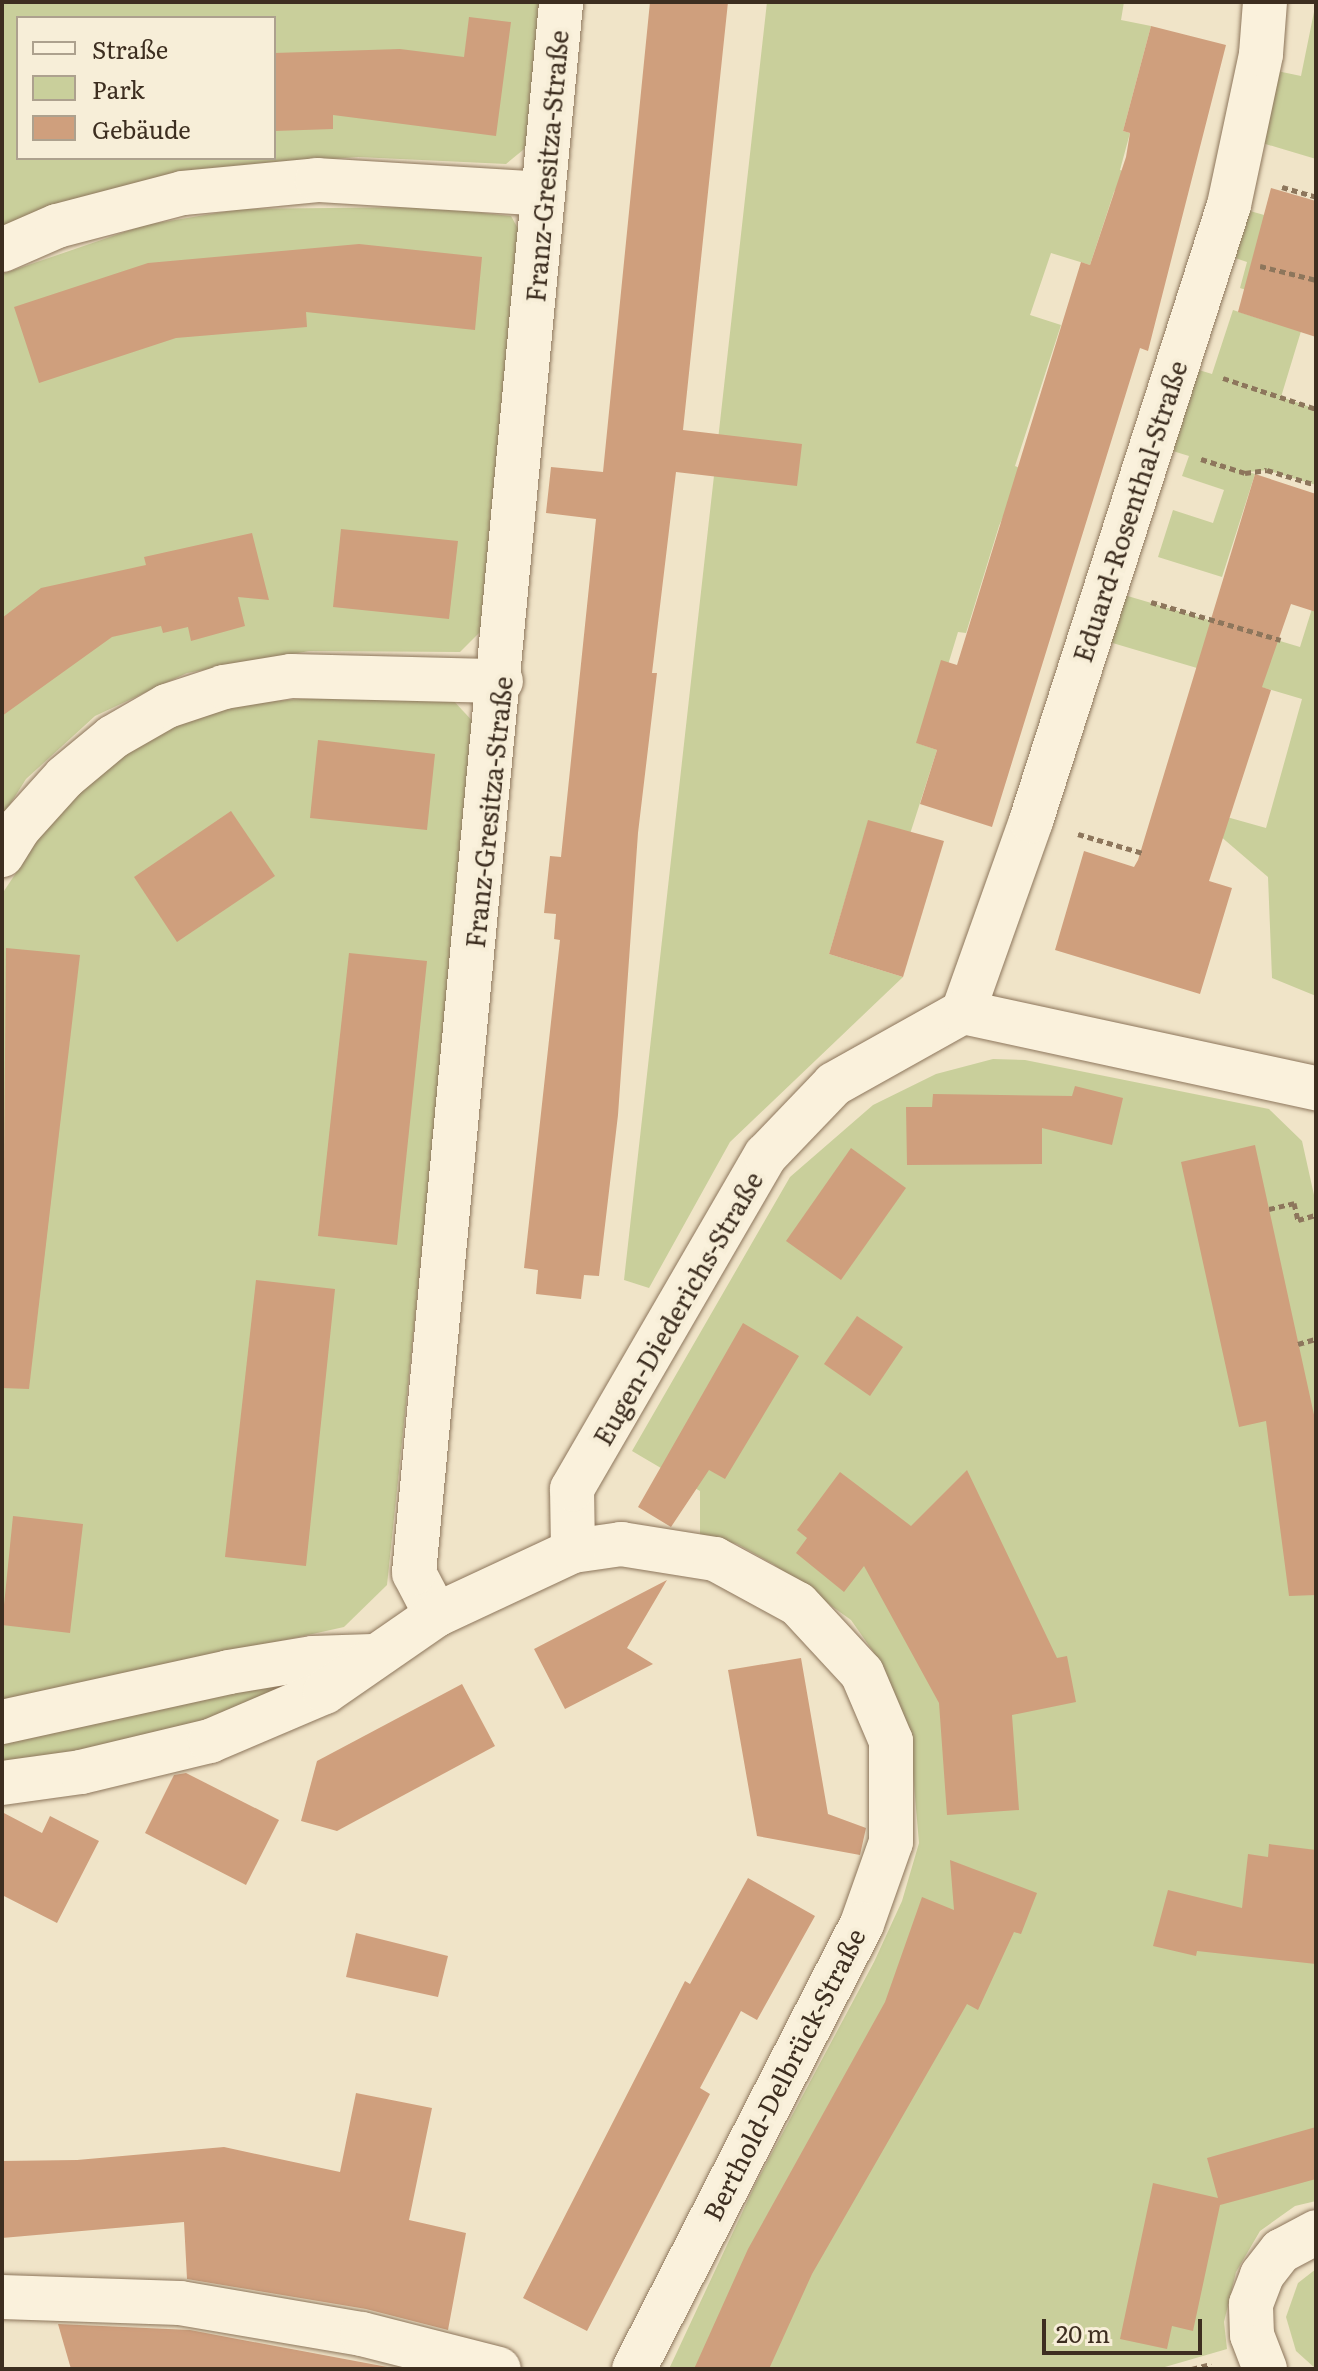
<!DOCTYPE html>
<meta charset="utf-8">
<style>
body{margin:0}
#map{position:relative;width:1318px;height:2371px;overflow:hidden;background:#f0e4c8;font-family:Literata,serif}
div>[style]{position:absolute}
.green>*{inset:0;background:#c9cf9b}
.building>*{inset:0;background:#cf9f7d}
.path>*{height:5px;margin-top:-2.5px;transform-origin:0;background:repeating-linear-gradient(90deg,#8d765c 0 6px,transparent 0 10px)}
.roads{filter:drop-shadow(0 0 2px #8d765c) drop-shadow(0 0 2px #8d765c)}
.minor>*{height:44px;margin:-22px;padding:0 22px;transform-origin:22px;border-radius:22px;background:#faf1dc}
span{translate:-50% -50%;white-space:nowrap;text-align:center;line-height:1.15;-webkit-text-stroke:8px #f7eed8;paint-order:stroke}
.street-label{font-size:26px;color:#3d2e20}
.frame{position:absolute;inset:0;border:4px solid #3d2e20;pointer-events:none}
.legend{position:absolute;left:16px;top:16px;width:260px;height:144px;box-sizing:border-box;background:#f7eed8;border:2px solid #ada18e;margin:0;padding:10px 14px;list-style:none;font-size:24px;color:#3d2e20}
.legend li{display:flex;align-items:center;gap:16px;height:40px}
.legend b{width:40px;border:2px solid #ada18e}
.scale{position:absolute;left:1042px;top:2319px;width:160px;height:36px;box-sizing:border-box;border:4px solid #3d2e20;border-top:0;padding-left:10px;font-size:24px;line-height:28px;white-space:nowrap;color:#3d2e20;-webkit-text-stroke:6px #f7eed8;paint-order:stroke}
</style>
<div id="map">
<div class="green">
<div style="clip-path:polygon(evenodd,2px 2px,548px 2px,534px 141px,506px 164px,358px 157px,204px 169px,2px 226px,2px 2px,18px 18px,274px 18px,274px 158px,18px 158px,18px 18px)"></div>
<div style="clip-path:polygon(767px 2px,1124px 2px,1121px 20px,1151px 26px,1123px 131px,1130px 133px,1120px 170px,1127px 172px,1114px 192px,1090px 265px,1051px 253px,1030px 315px,1061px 325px,1015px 466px,1024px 470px,999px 526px,966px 633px,958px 632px,937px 701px,917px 743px,937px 750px,910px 834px,868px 822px,829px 954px,903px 977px,730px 1142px,649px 1288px,624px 1280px)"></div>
<div style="clip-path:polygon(1316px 2px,1316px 159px,1242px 137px,1258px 67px,1301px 76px)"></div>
<div style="clip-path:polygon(1229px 205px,1316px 230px,1316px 282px,1281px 397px,1316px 409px,1316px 485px,1267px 470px,1249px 472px,1255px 474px,1222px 577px,1158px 557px,1173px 510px,1213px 523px,1224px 490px,1182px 476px,1189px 456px,1150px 444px,1176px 363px,1212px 374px,1233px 310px,1273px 323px,1280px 301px,1240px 288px,1247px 262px,1214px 251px)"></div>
<div style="clip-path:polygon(432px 207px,511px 216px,526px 243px,482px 630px,460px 652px,309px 651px,187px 673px,95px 716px,26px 779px,2px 817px,2px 274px,145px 225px,241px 209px)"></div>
<div style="clip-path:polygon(1104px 589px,1300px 647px,1316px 596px,1316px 996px,1272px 978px,1268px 877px,1184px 805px,1266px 828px,1302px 699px,1089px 636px)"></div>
<div style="clip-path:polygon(325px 697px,451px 698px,477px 726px,387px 1585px,344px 1627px,2px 1703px,2px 894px,65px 799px,118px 755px,177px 720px,228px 705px)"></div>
<div style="clip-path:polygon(993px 1059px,1025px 1060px,1269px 1109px,1302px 1141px,1316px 1204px,1316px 2201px,1295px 2206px,1260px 2231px,1236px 2272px,1224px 2322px,1227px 2349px,1158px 2369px,669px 2369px,756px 2183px,874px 1962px,902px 1901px,919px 1843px,911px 1750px,884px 1667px,851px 1620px,773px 1564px,737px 1544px,700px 1535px,700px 1491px,632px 1451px,790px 1177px,873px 1105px,936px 1074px)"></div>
<div style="clip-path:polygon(310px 1673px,273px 1703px,2px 1773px,2px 1739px)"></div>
<div style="clip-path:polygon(1316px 2269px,1316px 2369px,1296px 2351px,1286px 2317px,1298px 2283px)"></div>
</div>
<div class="building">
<div style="clip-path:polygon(650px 2px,728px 2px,683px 430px,802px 444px,797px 486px,676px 472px,652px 673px,657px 673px,638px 833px,618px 1115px,599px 1276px,584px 1275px,581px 1299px,536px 1294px,538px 1270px,524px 1268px,560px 940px,554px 939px,556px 914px,544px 913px,550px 856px,561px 857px,596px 519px,546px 513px,551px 467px,603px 472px)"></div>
<div style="clip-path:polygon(469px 17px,511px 22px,496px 136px,333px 115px,333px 129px,274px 131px,274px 53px,400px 49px,464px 57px)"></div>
<div style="clip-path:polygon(1151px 26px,1226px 45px,1148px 351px,1140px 348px,992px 827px,920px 804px,937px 750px,916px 743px,941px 660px,957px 665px,1081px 262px,1090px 265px,1126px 157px,1130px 133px,1123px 131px)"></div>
<div style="clip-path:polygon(1271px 188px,1316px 201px,1316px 337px,1238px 312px)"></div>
<div style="clip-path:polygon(359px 244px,482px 257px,475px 330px,306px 312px,307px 327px,176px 338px,39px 383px,14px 307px,148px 263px)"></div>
<div style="clip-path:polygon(1255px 474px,1316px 494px,1316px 612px,1291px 604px,1262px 687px,1271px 690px,1209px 881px,1232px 888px,1200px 994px,1055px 950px,1084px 851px,1134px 867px,1138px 860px)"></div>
<div style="clip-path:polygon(341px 529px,458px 541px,449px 619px,333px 607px)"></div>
<div style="clip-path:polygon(252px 533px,269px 600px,238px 597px,245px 626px,191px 641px,188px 627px,163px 633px,161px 626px,112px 637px,2px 716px,2px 618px,41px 588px,146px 565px,144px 557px)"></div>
<div style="clip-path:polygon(318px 740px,435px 754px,427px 830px,310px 818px)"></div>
<div style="clip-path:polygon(231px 811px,275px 876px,177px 942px,134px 877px)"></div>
<div style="clip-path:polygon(868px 820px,944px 841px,903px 977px,829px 954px)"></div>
<div style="clip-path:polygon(6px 948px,80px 955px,29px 1389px,2px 1388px)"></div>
<div style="clip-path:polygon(349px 953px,427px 961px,397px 1245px,318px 1236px)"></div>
<div style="clip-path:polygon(1075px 1086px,1123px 1098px,1112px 1145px,1042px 1128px,1042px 1164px,907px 1165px,906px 1107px,932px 1107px,933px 1094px,1072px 1096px)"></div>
<div style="clip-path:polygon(1255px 1145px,1316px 1424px,1316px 1595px,1289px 1596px,1266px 1421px,1239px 1427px,1181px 1162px)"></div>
<div style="clip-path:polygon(851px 1148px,906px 1188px,841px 1280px,786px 1241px)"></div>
<div style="clip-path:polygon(256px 1280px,335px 1289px,306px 1566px,225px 1557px)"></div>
<div style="clip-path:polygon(857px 1316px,903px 1347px,870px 1396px,824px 1364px)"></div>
<div style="clip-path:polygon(743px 1323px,799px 1356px,725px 1479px,709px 1470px,671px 1527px,638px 1507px)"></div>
<div style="clip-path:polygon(967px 1470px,1057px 1658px,1067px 1656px,1076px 1702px,1012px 1715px,1019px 1810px,947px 1815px,939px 1703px,864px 1566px,844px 1592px,796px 1553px,807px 1538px,797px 1530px,840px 1472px,911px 1526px)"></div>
<div style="clip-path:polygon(13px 1516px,83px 1524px,70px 1633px,2px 1625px)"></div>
<div style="clip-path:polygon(667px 1580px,627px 1648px,653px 1664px,565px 1709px,534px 1649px)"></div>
<div style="clip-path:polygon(801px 1658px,828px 1814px,866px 1828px,860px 1855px,757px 1836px,728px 1670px)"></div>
<div style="clip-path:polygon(462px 1684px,495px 1746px,337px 1831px,301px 1821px,317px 1761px)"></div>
<div style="clip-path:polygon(186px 1773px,279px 1820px,246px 1885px,145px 1833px,174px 1775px)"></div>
<div style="clip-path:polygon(2px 1812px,42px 1833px,50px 1816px,99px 1841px,57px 1923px,2px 1895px)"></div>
<div style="clip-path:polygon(1269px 1844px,1316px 1850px,1316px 1964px,1197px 1951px,1196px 1956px,1153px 1946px,1168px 1890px,1242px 1908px,1248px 1854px,1268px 1857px)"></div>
<div style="clip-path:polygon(950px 1860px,1037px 1893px,1021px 1934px,1014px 1932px,978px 2010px,967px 2004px,812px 2274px,769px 2369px,694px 2369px,748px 2249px,885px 2002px,922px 1897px,954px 1910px)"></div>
<div style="clip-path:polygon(748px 1878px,815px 1916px,757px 2020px,741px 2011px,700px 2088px,710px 2094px,587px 2331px,523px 2298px,685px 1981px,690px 1984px)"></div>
<div style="clip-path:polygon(356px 1933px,448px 1956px,438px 1997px,346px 1977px)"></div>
<div style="clip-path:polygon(356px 2093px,432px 2108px,409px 2220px,466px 2233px,448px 2330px,366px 2309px,187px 2279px,184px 2222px,2px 2238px,2px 2161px,77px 2160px,224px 2147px,340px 2172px)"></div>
<div style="clip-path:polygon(1316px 2127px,1316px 2179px,1220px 2205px,1193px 2331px,1172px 2326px,1167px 2349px,1120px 2339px,1153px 2183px,1218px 2198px,1207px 2158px)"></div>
<div style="clip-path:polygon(58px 2324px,190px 2330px,398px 2369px,71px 2369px)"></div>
</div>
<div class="path">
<div style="left:1282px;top:187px;width:35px;rotate:16deg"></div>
<div style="left:1260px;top:266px;width:58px;rotate:14deg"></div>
<div style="left:1223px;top:378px;width:98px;rotate:18.4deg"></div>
<div style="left:1201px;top:459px;width:46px;rotate:17.7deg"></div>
<div style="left:1245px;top:473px;width:22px;rotate:-8deg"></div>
<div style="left:1267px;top:470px;width:51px;rotate:17deg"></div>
<div style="left:1151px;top:602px;width:135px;rotate:16.3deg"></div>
<div style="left:1078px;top:834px;width:68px;rotate:16.3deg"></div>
<div style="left:1269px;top:1209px;width:26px;rotate:-13deg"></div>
<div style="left:1294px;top:1203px;width:17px;rotate:77deg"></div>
<div style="left:1298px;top:1220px;width:19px;rotate:-16deg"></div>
<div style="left:1298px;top:1344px;width:19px;rotate:-16deg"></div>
<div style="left:1192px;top:2369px;width:20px;rotate:-15deg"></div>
</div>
<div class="roads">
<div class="minor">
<div style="left:2px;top:250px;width:60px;rotate:-23.6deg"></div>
<div style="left:57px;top:226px;width:130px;rotate:-14.7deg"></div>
<div style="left:183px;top:193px;width:135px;rotate:-5.5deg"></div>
<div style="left:317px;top:180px;width:226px;rotate:3.5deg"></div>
<div style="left:2px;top:855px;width:31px;rotate:-58deg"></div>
<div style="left:18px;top:829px;width:70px;rotate:-47.9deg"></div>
<div style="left:65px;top:777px;width:62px;rotate:-39.8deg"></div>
<div style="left:113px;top:737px;width:62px;rotate:-29.9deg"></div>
<div style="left:167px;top:706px;width:60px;rotate:-18.4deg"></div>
<div style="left:224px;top:687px;width:68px;rotate:-9.3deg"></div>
<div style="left:291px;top:676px;width:210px;rotate:1.4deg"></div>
<div style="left:963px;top:1012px;width:203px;rotate:-70.4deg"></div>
<div style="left:1031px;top:821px;width:647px;rotate:-72.18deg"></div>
<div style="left:1229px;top:205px;width:154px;rotate:-78deg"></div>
<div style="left:1261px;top:54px;width:52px;rotate:-85.6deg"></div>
<div style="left:573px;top:1551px;width:49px;rotate:-8.3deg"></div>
<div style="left:621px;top:1544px;width:95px;rotate:9.1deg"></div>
<div style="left:715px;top:1559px;width:94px;rotate:28.5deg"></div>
<div style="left:798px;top:1604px;width:94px;rotate:47.2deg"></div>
<div style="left:862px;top:1673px;width:74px;rotate:66.9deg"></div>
<div style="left:891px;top:1741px;width:101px;rotate:90deg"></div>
<div style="left:891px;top:1842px;width:87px;rotate:109.5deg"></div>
<div style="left:862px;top:1924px;width:500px;rotate:117.13deg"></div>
<div style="left:436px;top:1615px;width:47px;rotate:-117.6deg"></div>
<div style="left:414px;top:1573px;width:1578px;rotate:-84.65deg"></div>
<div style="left:2px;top:1722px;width:232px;rotate:-12.4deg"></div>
<div style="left:229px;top:1672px;width:85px;rotate:-9.5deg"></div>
<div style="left:313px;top:1658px;width:60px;rotate:-1.9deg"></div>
<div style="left:2px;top:1783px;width:80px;rotate:-7.9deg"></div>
<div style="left:81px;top:1772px;width:133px;rotate:-13.5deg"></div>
<div style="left:210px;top:1741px;width:125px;rotate:-23.1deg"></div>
<div style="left:325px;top:1692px;width:135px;rotate:-34.7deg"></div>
<div style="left:436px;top:1615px;width:151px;rotate:-25deg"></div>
<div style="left:573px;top:1551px;width:62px;rotate:-90.9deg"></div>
<div style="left:572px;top:1489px;width:386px;rotate:-59.9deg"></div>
<div style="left:766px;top:1155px;width:98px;rotate:-46.2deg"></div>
<div style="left:834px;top:1084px;width:148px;rotate:-29.2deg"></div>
<div style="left:963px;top:1012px;width:361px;rotate:12.2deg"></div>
<div style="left:2px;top:2297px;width:178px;rotate:1.9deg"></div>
<div style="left:180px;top:2303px;width:185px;rotate:9.7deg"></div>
<div style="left:362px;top:2334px;width:141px;rotate:14.3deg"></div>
<div style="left:1265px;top:2369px;width:36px;rotate:-111deg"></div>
<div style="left:1252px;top:2335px;width:31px;rotate:-92deg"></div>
<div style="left:1251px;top:2304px;width:31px;rotate:-69deg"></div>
<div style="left:1262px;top:2275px;width:31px;rotate:-52deg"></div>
<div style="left:1281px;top:2251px;width:40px;rotate:-28deg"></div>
</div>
</div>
<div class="street-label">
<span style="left:546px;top:166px;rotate:-85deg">Franz-Gresitza-Straße</span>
<span style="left:1129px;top:511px;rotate:-72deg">Eduard-Rosenthal-Straße</span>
<span style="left:488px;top:812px;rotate:-84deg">Franz-Gresitza-Straße</span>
<span style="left:677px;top:1308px;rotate:-60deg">Eugen-Diederichs-Straße</span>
<span style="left:783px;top:2074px;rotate:-63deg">Berthold-Delbrück-Straße</span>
</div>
<div class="frame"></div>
<ul class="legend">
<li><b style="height:10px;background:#faf1dc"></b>Straße</li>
<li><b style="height:22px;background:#c9cf9b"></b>Park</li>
<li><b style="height:22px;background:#cf9f7d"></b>Gebäude</li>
</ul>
<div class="scale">20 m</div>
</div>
